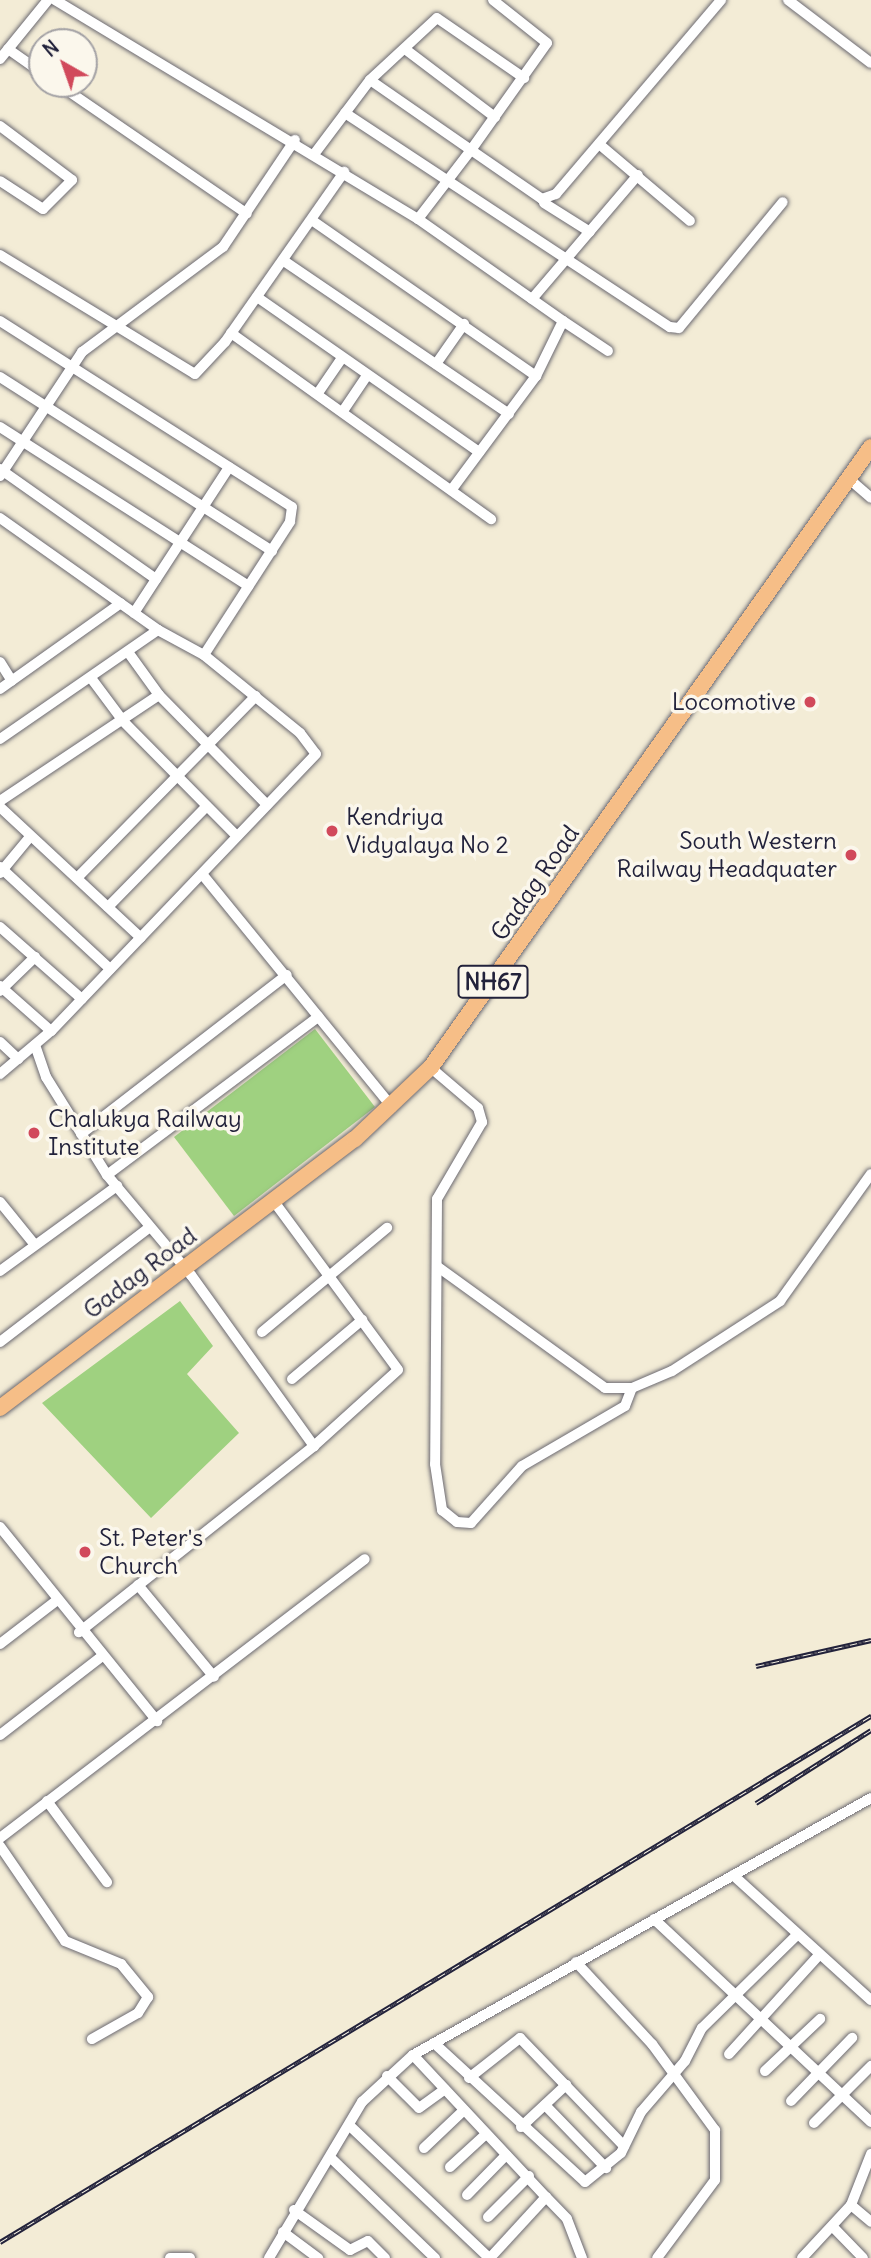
<!DOCTYPE html>
<style>
body{margin:0}
#map{position:relative;width:871px;height:2258px;overflow:hidden;background:#f3ecd6;font-family:Delius,sans-serif}
div>[style]{position:absolute}
.green>*{inset:0;background:#9fd180}
.roads{filter:drop-shadow(0 0 2px #6b6971) drop-shadow(0 0 2px #6b6971)}
.minor>*{height:10px;margin:-5px;padding:0 5px;transform-origin:5px;border-radius:5px;background:#fff}
.highway>*{height:16px;margin:-8px;padding:0 8px;transform-origin:8px;border-radius:8px;background:#f6be87}
.rail>*{height:5px;margin-top:-2.5px;transform-origin:0;background:repeating-linear-gradient(90deg,#fbf7ec 0 8px,#22223b 0 16px);box-sizing:border-box;border-block:2px solid #22223b}
.dots>*{width:19px;height:19px;translate:-50% -50%;box-sizing:border-box;border:4px solid #fbf7ec;border-radius:50%}
span{translate:-50% -50%;white-space:nowrap;text-align:center;line-height:1.15;-webkit-text-stroke:7px #fbf7ec;paint-order:stroke}
.shield-label span{padding:2px 5px;background:#fbf7ec;border:2px solid;border-radius:5px;-webkit-text-stroke-width:0}
.shield-label{font-size:23px;color:#22223b;font-weight:700}
.poi-label{font-size:24px;color:#22223b}
.right{translate:-100% -50%;text-align:right}
.left{translate:0 -50%;text-align:left}
.street-label{font-size:24px;color:#22223b}
.north{position:absolute;left:28px;top:28px;width:70px;height:70px;box-sizing:border-box;background:#fbf7ec;border:2px solid #a4a2a5;border-radius:50%;rotate:320deg;font-size:19px;font-weight:700;line-height:28px;text-align:center;color:#22223b}
.north::after{content:'';display:block;margin:auto;width:24px;height:32px;background:#d1495b;clip-path:polygon(50% 0,100% 100%,50% 72%,0 100%)}
</style>
<div id="map">
<div class="green">
<div style="clip-path:polygon(315px 1029px,375px 1107px,234px 1216px,174px 1137px)"></div>
<div style="clip-path:polygon(180px 1301px,213px 1346px,187px 1374px,239px 1433px,151px 1518px,42px 1403px)"></div>
</div>
<div class="roads">
<div class="minor">
<div style="left:55px;top:0;width:424px;rotate:31.1deg"></div>
<div style="left:418px;top:219px;width:87px;rotate:-52.5deg"></div>
<div style="left:471px;top:150px;width:86px;rotate:34.6deg"></div>
<div style="left:542px;top:199px;width:15px;rotate:-20deg"></div>
<div style="left:556px;top:194px;width:255px;rotate:-49.6deg"></div>
<div style="left:788px;top:0;width:104px;rotate:37.2deg"></div>
<div style="left:8px;top:49px;width:42px;rotate:35.2deg"></div>
<div style="left:405px;top:49px;width:113px;rotate:37.1deg"></div>
<div style="left:0;top:59px;width:76px;rotate:-50.9deg"></div>
<div style="left:370px;top:80px;width:123px;rotate:34.7deg"></div>
<div style="left:471px;top:150px;width:131px;rotate:-54.6deg"></div>
<div style="left:547px;top:43px;width:69px;rotate:-141.5deg"></div>
<div style="left:58px;top:84px;width:229px;rotate:34.5deg"></div>
<div style="left:345px;top:113px;width:389px;rotate:33.4deg"></div>
<div style="left:670px;top:327px;width:9px;rotate:6deg"></div>
<div style="left:679px;top:328px;width:163px;rotate:-50.5deg"></div>
<div style="left:0;top:126px;width:90px;rotate:36.9deg"></div>
<div style="left:72px;top:180px;width:41px;rotate:135deg"></div>
<div style="left:43px;top:209px;width:51px;rotate:-146.9deg"></div>
<div style="left:599px;top:144px;width:119px;rotate:40.2deg"></div>
<div style="left:315px;top:153px;width:91px;rotate:-53deg"></div>
<div style="left:370px;top:80px;width:91px;rotate:-42.8deg"></div>
<div style="left:437px;top:18px;width:106px;rotate:34.6deg"></div>
<div style="left:544px;top:203px;width:54px;rotate:32.2deg"></div>
<div style="left:418px;top:219px;width:177px;rotate:35.1deg"></div>
<div style="left:563px;top:321px;width:61px;rotate:116.1deg"></div>
<div style="left:536px;top:376px;width:141px;rotate:126.6deg"></div>
<div style="left:313px;top:221px;width:272px;rotate:34.8deg"></div>
<div style="left:0;top:255px;width:228px;rotate:31.4deg"></div>
<div style="left:195px;top:374px;width:44px;rotate:-46.8deg"></div>
<div style="left:225px;top:342px;width:208px;rotate:-55deg"></div>
<div style="left:284px;top:261px;width:272px;rotate:34.2deg"></div>
<div style="left:257px;top:297px;width:271px;rotate:34.9deg"></div>
<div style="left:532px;top:299px;width:163px;rotate:-49.5deg"></div>
<div style="left:0;top:321px;width:346px;rotate:32.5deg"></div>
<div style="left:292px;top:507px;width:15px;rotate:98deg"></div>
<div style="left:290px;top:522px;width:158px;rotate:122.9deg"></div>
<div style="left:563px;top:321px;width:54px;rotate:33.7deg"></div>
<div style="left:231px;top:333px;width:320px;rotate:35.6deg"></div>
<div style="left:436px;top:364px;width:49px;rotate:-55deg"></div>
<div style="left:0;top:377px;width:323px;rotate:32.6deg"></div>
<div style="left:318px;top:393px;width:42px;rotate:-55.6deg"></div>
<div style="left:343px;top:411px;width:41px;rotate:-55.9deg"></div>
<div style="left:0;top:427px;width:295px;rotate:32.6deg"></div>
<div style="left:0;top:469px;width:191px;rotate:35.2deg"></div>
<div style="left:0;top:476px;width:149px;rotate:-56.5deg"></div>
<div style="left:82px;top:352px;width:176px;rotate:-36.7deg"></div>
<div style="left:223px;top:247px;width:129px;rotate:-56.1deg"></div>
<div style="left:855px;top:484px;width:21px;rotate:41deg"></div>
<div style="left:0;top:518px;width:194px;rotate:35.3deg"></div>
<div style="left:158px;top:630px;width:52px;rotate:28.5deg"></div>
<div style="left:204px;top:655px;width:124px;rotate:39.1deg"></div>
<div style="left:300px;top:733px;width:26px;rotate:53deg"></div>
<div style="left:316px;top:754px;width:383px;rotate:133.7deg"></div>
<div style="left:51px;top:1031px;width:67px;rotate:139.9deg"></div>
<div style="left:134px;top:613px;width:174px;rotate:-56.9deg"></div>
<div style="left:128px;top:652px;width:53px;rotate:54.2deg"></div>
<div style="left:159px;top:695px;width:154px;rotate:45.5deg"></div>
<div style="left:0;top:662px;width:22px;rotate:58deg"></div>
<div style="left:91px;top:678px;width:54px;rotate:53.3deg"></div>
<div style="left:123px;top:721px;width:162px;rotate:45.3deg"></div>
<div style="left:0;top:689px;width:148px;rotate:-35.4deg"></div>
<div style="left:0;top:739px;width:192px;rotate:-34.6deg"></div>
<div style="left:0;top:801px;width:191px;rotate:-33.7deg"></div>
<div style="left:0;top:807px;width:192px;rotate:42.9deg"></div>
<div style="left:0;top:867px;width:150px;rotate:42.8deg"></div>
<div style="left:0;top:873px;width:45px;rotate:-50.4deg"></div>
<div style="left:202px;top:874px;width:301px;rotate:50.8deg"></div>
<div style="left:77px;top:878px;width:255px;rotate:-45.5deg"></div>
<div style="left:108px;top:907px;width:141px;rotate:-45.6deg"></div>
<div style="left:0;top:927px;width:109px;rotate:41.3deg"></div>
<div style="left:0;top:986px;width:68px;rotate:41.4deg"></div>
<div style="left:0;top:991px;width:49px;rotate:-44.2deg"></div>
<div style="left:0;top:1042px;width:25px;rotate:43deg"></div>
<div style="left:35px;top:1045px;width:34px;rotate:71deg"></div>
<div style="left:46px;top:1077px;width:115px;rotate:58.1deg"></div>
<div style="left:107px;top:1175px;width:131px;rotate:50deg"></div>
<div style="left:191px;top:1275px;width:211px;rotate:54.3deg"></div>
<div style="left:314px;top:1446px;width:300px;rotate:141.6deg"></div>
<div style="left:437px;top:1073px;width:54px;rotate:40.5deg"></div>
<div style="left:478px;top:1108px;width:15px;rotate:74deg"></div>
<div style="left:482px;top:1122px;width:89px;rotate:120.3deg"></div>
<div style="left:437px;top:1199px;width:265px;rotate:90.4deg"></div>
<div style="left:435px;top:1464px;width:47px;rotate:81.3deg"></div>
<div style="left:442px;top:1510px;width:19px;rotate:39deg"></div>
<div style="left:457px;top:1522px;width:14px;rotate:4deg"></div>
<div style="left:471px;top:1523px;width:76px;rotate:-48.2deg"></div>
<div style="left:522px;top:1466px;width:119px;rotate:-30.2deg"></div>
<div style="left:625px;top:1406px;width:19px;rotate:-69deg"></div>
<div style="left:81px;top:1134px;width:260px;rotate:-37.7deg"></div>
<div style="left:107px;top:1175px;width:264px;rotate:-36.8deg"></div>
<div style="left:0;top:1202px;width:55px;rotate:50.9deg"></div>
<div style="left:278px;top:1207px;width:202px;rotate:53.6deg"></div>
<div style="left:398px;top:1370px;width:113px;rotate:137.9deg"></div>
<div style="left:438px;top:1267px;width:206px;rotate:35.9deg"></div>
<div style="left:605px;top:1388px;width:27px"></div>
<div style="left:632px;top:1388px;width:43px;rotate:-23deg"></div>
<div style="left:672px;top:1371px;width:129px;rotate:-32.9deg"></div>
<div style="left:780px;top:1301px;width:156px;rotate:-54.4deg"></div>
<div style="left:0;top:1271px;width:145px;rotate:-36deg"></div>
<div style="left:262px;top:1332px;width:163px;rotate:-39.8deg"></div>
<div style="left:0;top:1342px;width:189px;rotate:-37.5deg"></div>
<div style="left:292px;top:1379px;width:92px;rotate:-40.1deg"></div>
<div style="left:0;top:1527px;width:250px;rotate:51deg"></div>
<div style="left:138px;top:1585px;width:119px;rotate:50.4deg"></div>
<div style="left:0;top:1644px;width:71px;rotate:-37.5deg"></div>
<div style="left:0;top:1735px;width:128px;rotate:-37.7deg"></div>
<div style="left:47px;top:1801px;width:101px;rotate:53.5deg"></div>
<div style="left:0;top:1838px;width:459px;rotate:-37.4deg"></div>
<div style="left:0;top:1846px;width:115px;rotate:55.6deg"></div>
<div style="left:65px;top:1941px;width:61px;rotate:22.3deg"></div>
<div style="left:121px;top:1964px;width:43px;rotate:50.7deg"></div>
<div style="left:148px;top:1997px;width:19px;rotate:122deg"></div>
<div style="left:138px;top:2013px;width:53px;rotate:150.5deg"></div>
<div style="left:733px;top:1875px;width:186px;rotate:42.2deg"></div>
<div style="left:654px;top:1919px;width:297px;rotate:43.1deg"></div>
<div style="left:576px;top:1962px;width:112px;rotate:47.2deg"></div>
<div style="left:652px;top:2044px;width:107px;rotate:53.8deg"></div>
<div style="left:715px;top:2130px;width:50px;rotate:90deg"></div>
<div style="left:715px;top:2180px;width:97px;rotate:126.6deg"></div>
<div style="left:434px;top:2043px;width:205px;rotate:42.6deg"></div>
<div style="left:585px;top:2182px;width:46px;rotate:-38.9deg"></div>
<div style="left:621px;top:2153px;width:46px;rotate:-64deg"></div>
<div style="left:641px;top:2112px;width:67px;rotate:-49.2deg"></div>
<div style="left:685px;top:2061px;width:37px;rotate:-63deg"></div>
<div style="left:702px;top:2028px;width:132px;rotate:-44.4deg"></div>
<div style="left:729px;top:2054px;width:134px;rotate:-47.7deg"></div>
<div style="left:413px;top:2055px;width:195px;rotate:46.9deg"></div>
<div style="left:546px;top:2197px;width:83px;rotate:132.6deg"></div>
<div style="left:765px;top:2071px;width:76px;rotate:-43.4deg"></div>
<div style="left:387px;top:2076px;width:45px;rotate:45deg"></div>
<div style="left:419px;top:2108px;width:32px;rotate:-36deg"></div>
<div style="left:469px;top:2078px;width:65px;rotate:-38.1deg"></div>
<div style="left:520px;top:2038px;width:150px;rotate:46.1deg"></div>
<div style="left:791px;top:2101px;width:88px;rotate:-45.9deg"></div>
<div style="left:545px;top:2105px;width:88px;rotate:45.9deg"></div>
<div style="left:814px;top:2123px;width:81px;rotate:-45deg"></div>
<div style="left:350px;top:2126px;width:192px;rotate:43.5deg"></div>
<div style="left:521px;top:2127px;width:62px;rotate:-43deg"></div>
<div style="left:424px;top:2148px;width:55px;rotate:-43.5deg"></div>
<div style="left:332px;top:2159px;width:143px;rotate:43.9deg"></div>
<div style="left:450px;top:2167px;width:49px;rotate:-42.5deg"></div>
<div style="left:467px;top:2195px;width:56px;rotate:-45.7deg"></div>
<div style="left:546px;top:2197px;width:30px;rotate:46deg"></div>
<div style="left:567px;top:2219px;width:42px;rotate:69deg"></div>
<div style="left:851px;top:2205px;width:26px;rotate:40deg"></div>
<div style="left:294px;top:2210px;width:69px;rotate:35.5deg"></div>
<div style="left:350px;top:2250px;width:20px;rotate:-27deg"></div>
<div style="left:368px;top:2241px;width:24px;rotate:45deg"></div>
<div style="left:488px;top:2217px;width:58px;rotate:-45deg"></div>
<div style="left:833px;top:2227px;width:43px;rotate:45.9deg"></div>
<div style="left:283px;top:2232px;width:44px;rotate:36.6deg"></div>
<div style="left:170px;top:2258px;width:20px"></div>
<div style="left:269px;top:2258px;width:182px;rotate:-59.2deg"></div>
<div style="left:362px;top:2102px;width:69px;rotate:-42.7deg"></div>
<div style="left:413px;top:2055px;width:525px;rotate:-29.3deg"></div>
<div style="left:802px;top:2258px;width:72px;rotate:-47.2deg"></div>
<div style="left:851px;top:2205px;width:55px;rotate:-68.6deg"></div>
</div>
<div class="highway">
<div style="left:0;top:1408px;width:445px;rotate:-37.2deg"></div>
<div style="left:355px;top:1139px;width:105px;rotate:-43.5deg"></div>
<div style="left:431px;top:1067px;width:760px;rotate:-54.64deg"></div>
</div>
</div>
<div class="rail">
<div style="left:756px;top:1666px;width:118px;rotate:-12.7deg"></div>
<div style="left:756px;top:1803px;width:136px;rotate:-32.4deg"></div>
<div style="left:0;top:2242px;width:1018px;rotate:-31.13deg"></div>
</div>
<div class="dots">
<div style="left:810px;top:702px;background:#d1495b"></div>
<div style="left:332px;top:831px;background:#d1495b"></div>
<div style="left:851px;top:855px;background:#d1495b"></div>
<div style="left:34px;top:1133px;background:#d1495b"></div>
<div style="left:85px;top:1552px;background:#d1495b"></div>
</div>
<div class="shield-label">
<span style="left:493px;top:982px">NH67</span>
</div>
<div class="poi-label">
<span class="right" style="left:796px;top:702px">Locomotive</span>
<span class="left" style="left:346px;top:831px">Kendriya<br>Vidyalaya No 2</span>
<span class="right" style="left:837px;top:855px">South Western<br>Railway Headquater</span>
<span class="left" style="left:48px;top:1133px">Chalukya Railway<br>Institute</span>
<span class="left" style="left:99px;top:1552px">St. Peter's<br>Church</span>
</div>
<div class="street-label">
<span style="left:535px;top:883px;rotate:-55deg">Gadag Road</span>
<span style="left:140px;top:1273px;rotate:-37deg">Gadag Road</span>
</div>
<div class="north">N</div>
</div>
